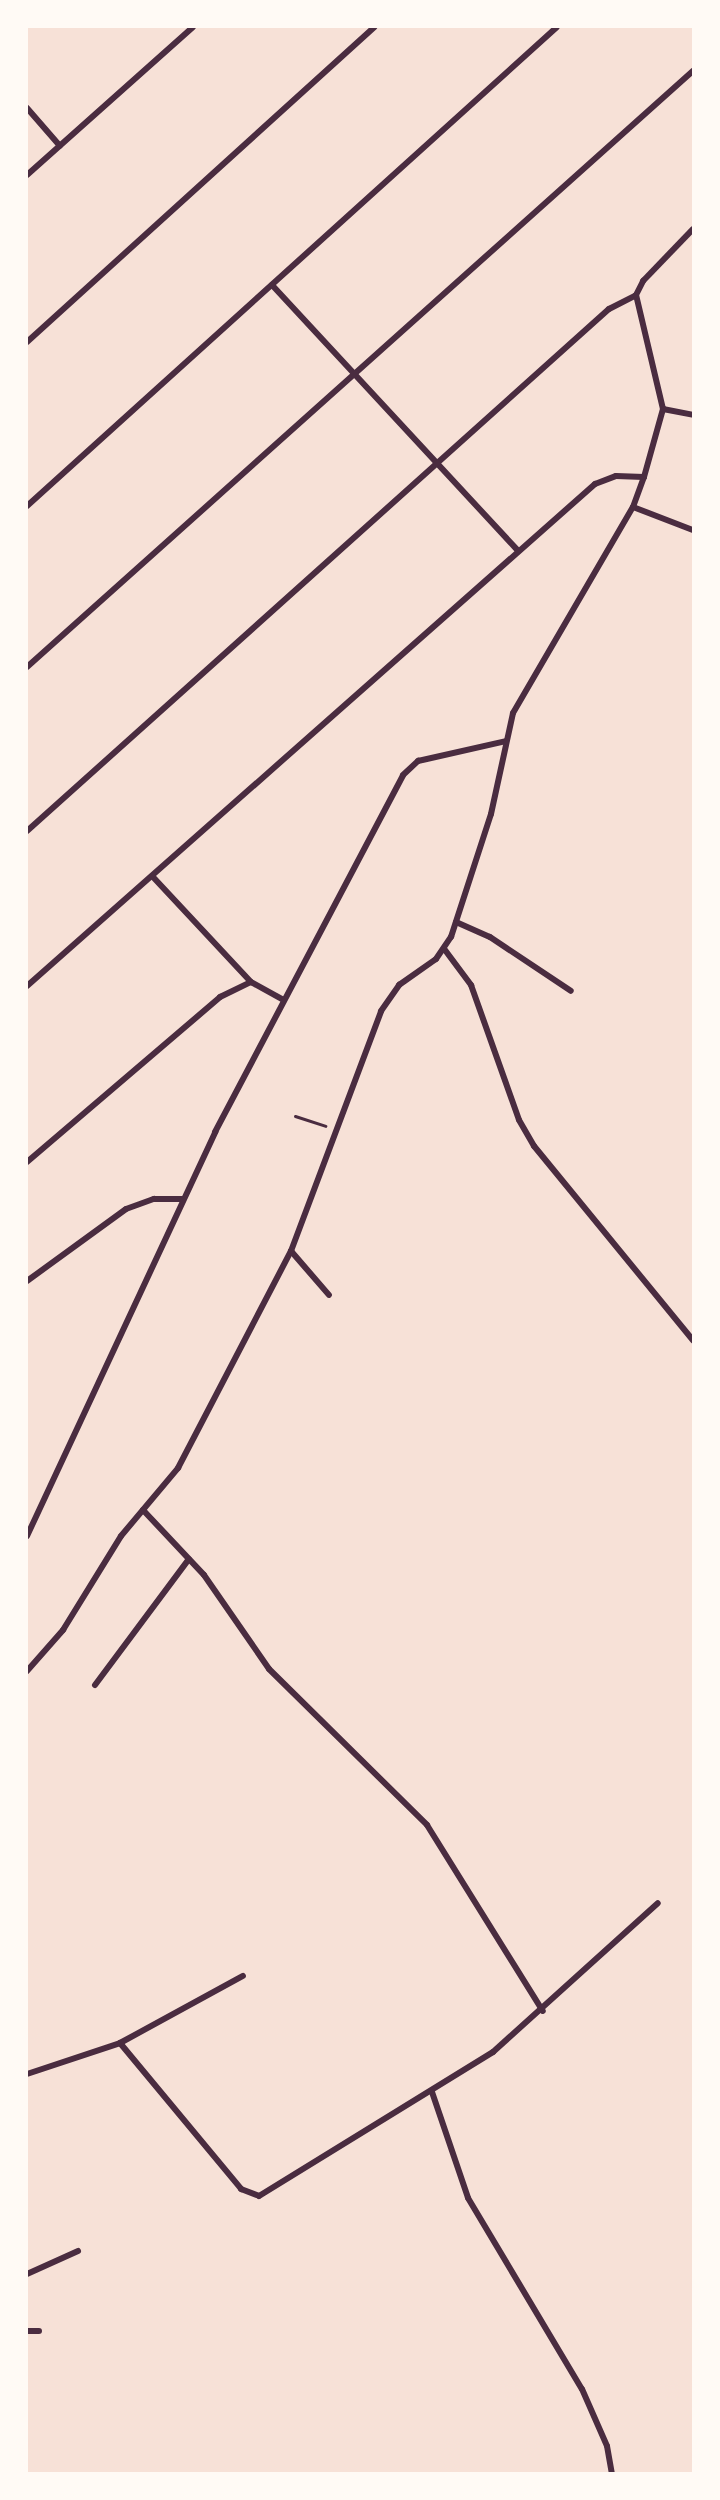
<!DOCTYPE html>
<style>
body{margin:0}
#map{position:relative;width:720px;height:2500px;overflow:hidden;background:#f7e1d7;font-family:Bitter,serif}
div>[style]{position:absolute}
.path>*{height:3px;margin:-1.5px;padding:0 1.5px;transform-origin:1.5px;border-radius:1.5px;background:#4a2c40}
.minor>*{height:6px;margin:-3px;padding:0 3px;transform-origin:3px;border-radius:3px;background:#4a2c40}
span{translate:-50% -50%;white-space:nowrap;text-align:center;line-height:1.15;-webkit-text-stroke:6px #fffaf5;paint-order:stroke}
.frame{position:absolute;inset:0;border:28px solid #fffaf5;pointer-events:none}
</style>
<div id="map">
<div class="path">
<div style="left:295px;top:1116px;width:32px;rotate:18deg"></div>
</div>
<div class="minor">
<div style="left:27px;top:108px;width:50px;rotate:49deg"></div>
<div style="left:27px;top:175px;width:222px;rotate:-41.7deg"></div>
<div style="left:272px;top:285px;width:362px;rotate:47.2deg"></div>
<div style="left:27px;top:342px;width:469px;rotate:-42.2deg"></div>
<div style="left:663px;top:409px;width:31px;rotate:11deg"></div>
<div style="left:27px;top:506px;width:714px;rotate:-42.11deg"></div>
<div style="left:633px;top:507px;width:64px;rotate:21deg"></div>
<div style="left:27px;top:667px;width:894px;rotate:-41.83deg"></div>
<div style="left:27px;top:831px;width:782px;rotate:-41.89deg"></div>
<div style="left:609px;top:309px;width:30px;rotate:-27deg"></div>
<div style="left:153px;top:877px;width:144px;rotate:47deg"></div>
<div style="left:456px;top:922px;width:37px;rotate:24deg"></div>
<div style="left:490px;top:937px;width:97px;rotate:33.7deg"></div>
<div style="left:445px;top:950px;width:44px;rotate:53.4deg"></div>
<div style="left:471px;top:985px;width:143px;rotate:70.4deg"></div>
<div style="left:519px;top:1120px;width:30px;rotate:60deg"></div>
<div style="left:534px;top:1146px;width:251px;rotate:50.7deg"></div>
<div style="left:27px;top:986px;width:758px;rotate:-41.47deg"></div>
<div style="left:595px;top:484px;width:22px;rotate:-21deg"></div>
<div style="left:616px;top:476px;width:28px;rotate:2deg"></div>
<div style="left:27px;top:1162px;width:254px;rotate:-40.5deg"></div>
<div style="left:220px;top:997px;width:34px;rotate:-26deg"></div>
<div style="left:251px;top:982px;width:35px;rotate:29deg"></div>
<div style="left:291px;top:1251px;width:58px;rotate:49.2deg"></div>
<div style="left:27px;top:1281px;width:122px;rotate:-36deg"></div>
<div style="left:126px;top:1209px;width:30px;rotate:-20deg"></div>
<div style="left:154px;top:1199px;width:29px"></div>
<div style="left:143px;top:1510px;width:89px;rotate:46.8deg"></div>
<div style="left:204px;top:1575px;width:114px;rotate:55.3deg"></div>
<div style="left:269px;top:1669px;width:222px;rotate:44.6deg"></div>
<div style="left:427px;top:1825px;width:219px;rotate:58.1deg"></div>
<div style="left:27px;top:1536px;width:446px;rotate:-65deg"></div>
<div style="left:215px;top:1132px;width:403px;rotate:-62.2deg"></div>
<div style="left:403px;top:775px;width:21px;rotate:-43deg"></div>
<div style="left:418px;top:761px;width:90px;rotate:-12.8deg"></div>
<div style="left:27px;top:1671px;width:55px;rotate:-48.7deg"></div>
<div style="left:63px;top:1630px;width:110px;rotate:-58.3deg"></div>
<div style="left:121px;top:1536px;width:89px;rotate:-50deg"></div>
<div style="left:178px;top:1468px;width:245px;rotate:-62.5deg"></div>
<div style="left:291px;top:1251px;width:256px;rotate:-69.4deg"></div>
<div style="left:381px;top:1011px;width:32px;rotate:-55deg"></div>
<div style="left:399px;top:985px;width:45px;rotate:-35.1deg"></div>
<div style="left:436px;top:959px;width:27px;rotate:-56deg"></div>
<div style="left:451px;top:937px;width:129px;rotate:-72deg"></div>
<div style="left:491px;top:814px;width:103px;rotate:-77.7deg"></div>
<div style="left:513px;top:713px;width:238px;rotate:-59.8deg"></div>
<div style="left:633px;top:507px;width:32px;rotate:-70deg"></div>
<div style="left:644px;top:477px;width:71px;rotate:-74.4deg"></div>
<div style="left:663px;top:409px;width:117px;rotate:-103.3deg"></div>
<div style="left:636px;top:295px;width:16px;rotate:-63deg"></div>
<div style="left:643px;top:281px;width:72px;rotate:-46.1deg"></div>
<div style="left:95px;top:1685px;width:157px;rotate:-53.3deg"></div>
<div style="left:120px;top:2043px;width:190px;rotate:50.3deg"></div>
<div style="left:241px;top:2189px;width:19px;rotate:21deg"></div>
<div style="left:259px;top:2196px;width:275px;rotate:-31.6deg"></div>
<div style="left:493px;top:2052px;width:222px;rotate:-42.1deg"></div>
<div style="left:27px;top:2074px;width:98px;rotate:-18.4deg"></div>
<div style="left:120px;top:2043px;width:140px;rotate:-28.6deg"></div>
<div style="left:432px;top:2092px;width:112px;rotate:71.2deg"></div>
<div style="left:468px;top:2198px;width:222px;rotate:59.2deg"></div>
<div style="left:582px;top:2389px;width:62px;rotate:66.3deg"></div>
<div style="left:607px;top:2446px;width:27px;rotate:80deg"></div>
<div style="left:27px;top:2274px;width:56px;rotate:-24.3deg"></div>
<div style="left:27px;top:2331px;width:12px"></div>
</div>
<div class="frame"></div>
</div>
